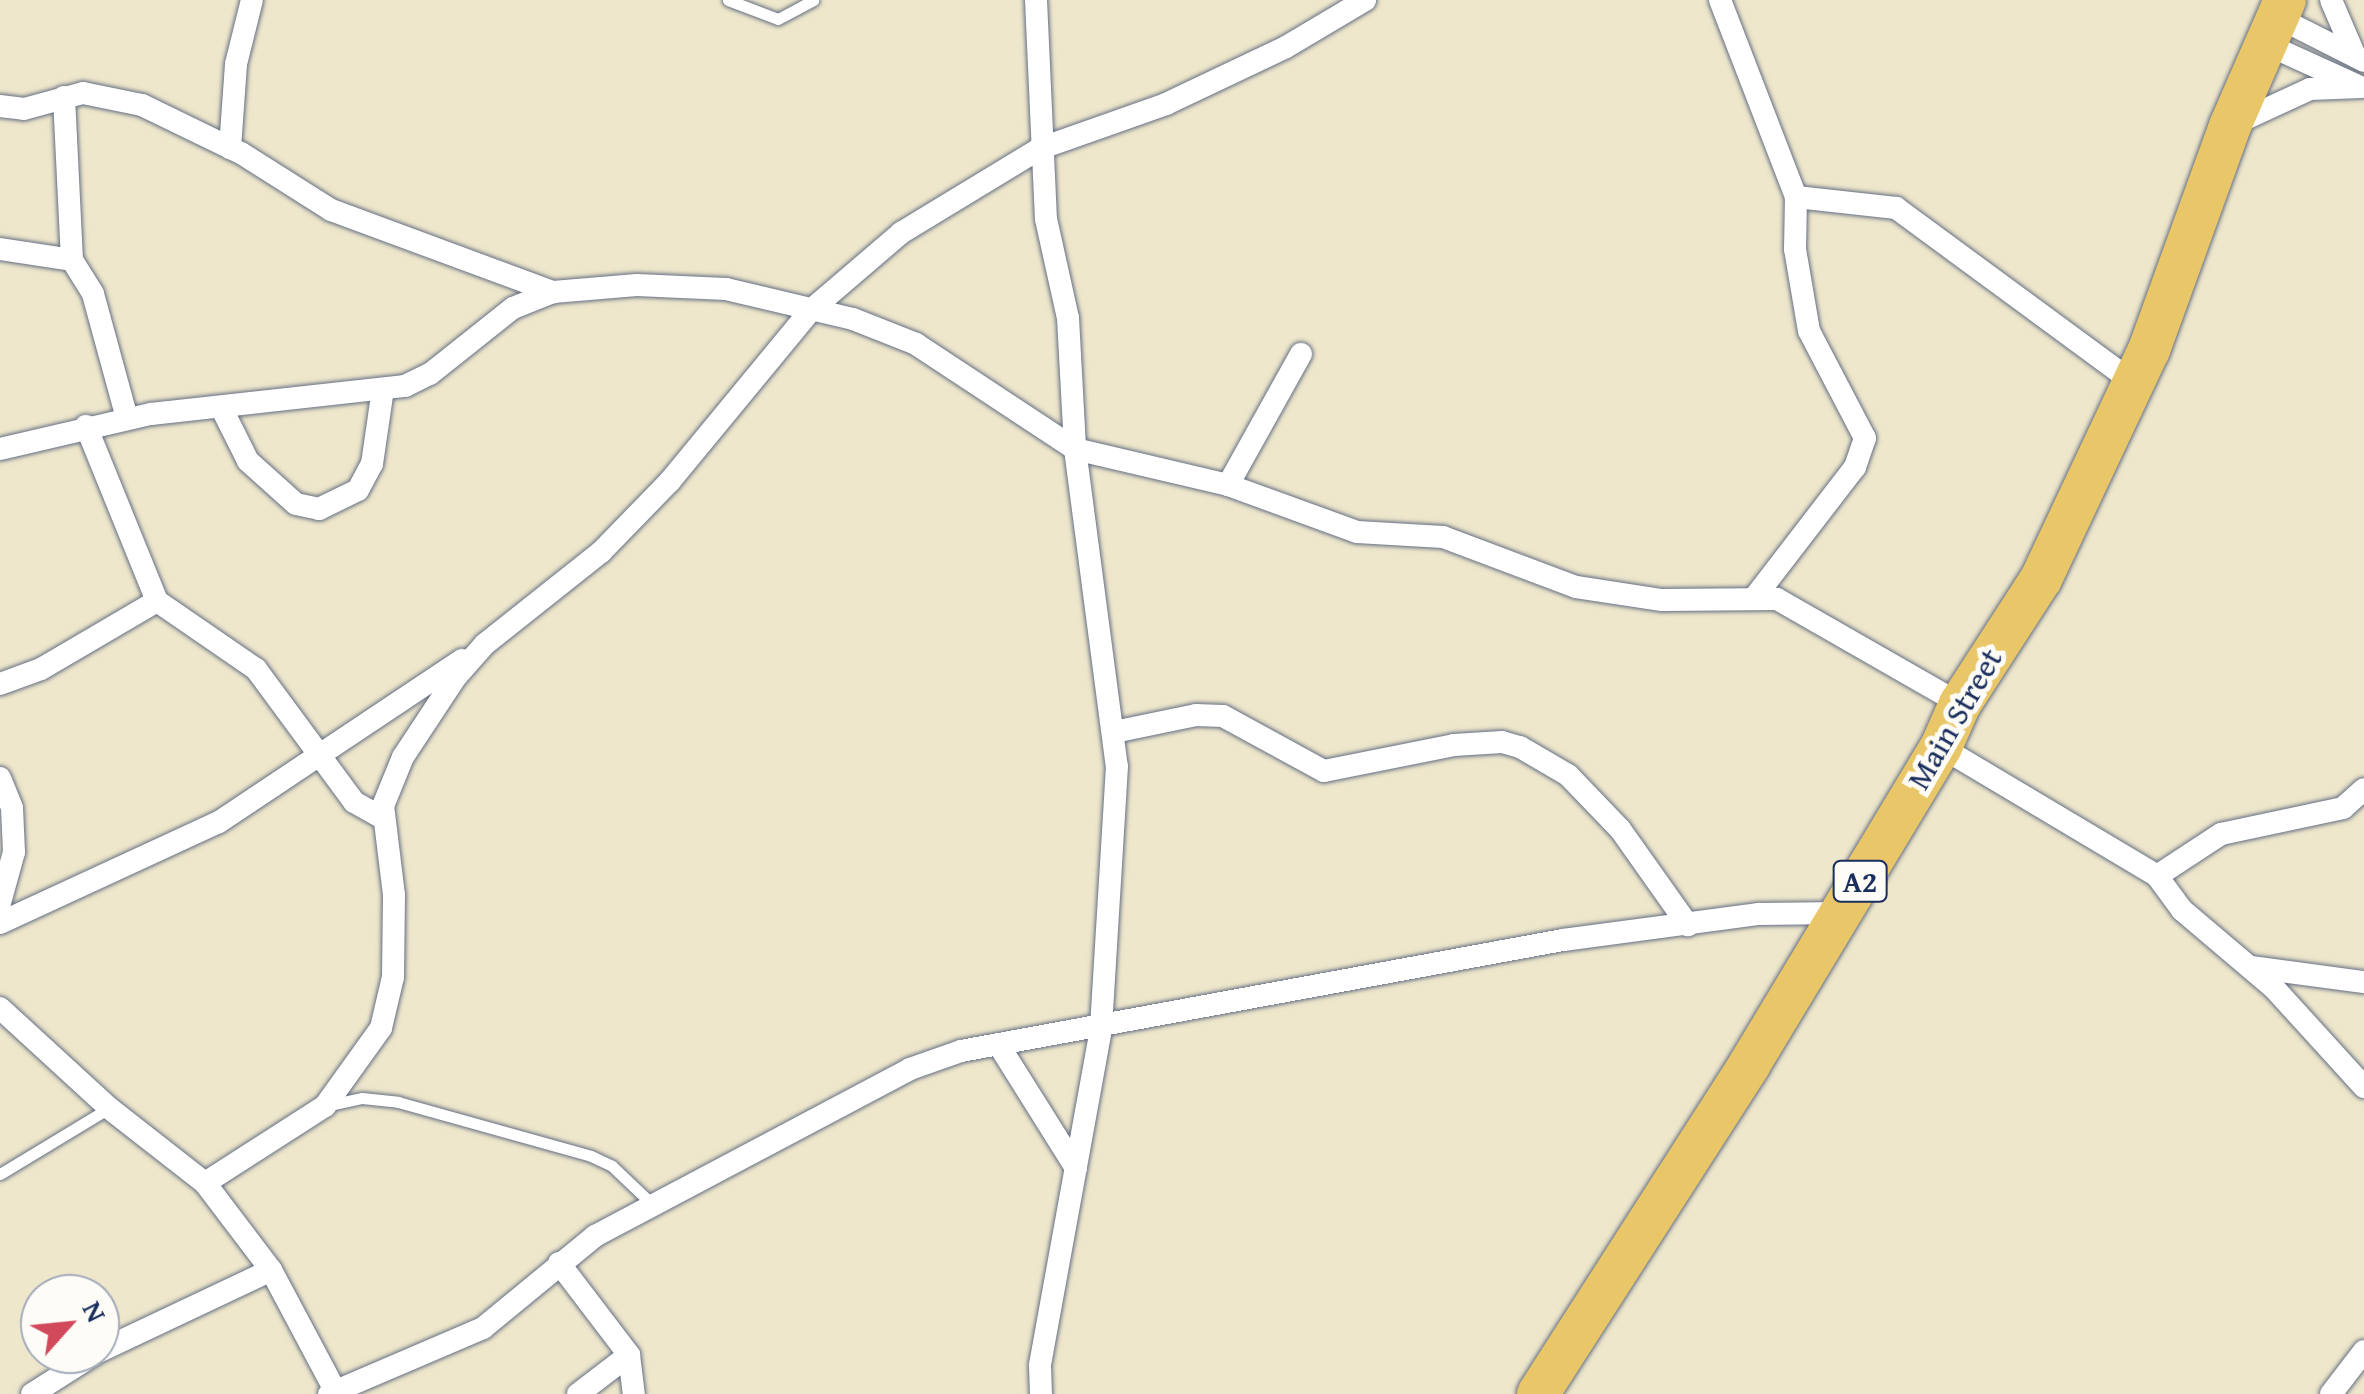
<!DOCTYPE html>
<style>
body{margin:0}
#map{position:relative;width:2364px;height:1394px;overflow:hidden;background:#eee7cb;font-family:"Gentium Book Plus",serif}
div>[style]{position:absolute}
.roads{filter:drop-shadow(0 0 2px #656f84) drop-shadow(0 0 2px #656f84)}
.lane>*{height:11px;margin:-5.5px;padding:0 5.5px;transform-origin:5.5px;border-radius:5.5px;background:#fff}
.street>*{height:22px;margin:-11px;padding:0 11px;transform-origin:11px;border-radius:11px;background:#fff}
.highway>*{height:42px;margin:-21px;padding:0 21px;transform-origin:21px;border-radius:21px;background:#e9c769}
span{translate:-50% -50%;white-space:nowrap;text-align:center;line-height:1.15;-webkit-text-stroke:10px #fdfcf7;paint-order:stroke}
.shield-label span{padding:2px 8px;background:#fdfcf7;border:2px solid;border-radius:8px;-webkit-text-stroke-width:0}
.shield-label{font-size:30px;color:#1b2f5e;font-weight:700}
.street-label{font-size:32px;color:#1b2f5e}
.north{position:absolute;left:20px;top:1274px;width:100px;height:100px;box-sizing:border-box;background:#fdfcf7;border:2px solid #a3aaba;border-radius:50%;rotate:63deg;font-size:28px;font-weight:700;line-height:40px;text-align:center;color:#1b2f5e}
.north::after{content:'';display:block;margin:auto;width:35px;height:45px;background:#d1495b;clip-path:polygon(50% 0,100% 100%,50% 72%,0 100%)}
</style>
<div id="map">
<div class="roads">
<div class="lane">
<div style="left:728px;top:0;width:53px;rotate:20.8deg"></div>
<div style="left:778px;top:19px;width:40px;rotate:-28deg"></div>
<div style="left:329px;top:1105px;width:34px;rotate:-12deg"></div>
<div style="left:362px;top:1098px;width:36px;rotate:6deg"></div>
<div style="left:398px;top:1102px;width:200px;rotate:15.6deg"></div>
<div style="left:591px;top:1156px;width:23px;rotate:25deg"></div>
<div style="left:612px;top:1166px;width:57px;rotate:43.6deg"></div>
<div style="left:0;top:1174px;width:127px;rotate:-31.2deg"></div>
</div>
<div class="street">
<div style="left:1036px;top:0;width:219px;rotate:87.4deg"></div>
<div style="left:1046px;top:219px;width:101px;rotate:77.5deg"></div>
<div style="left:1068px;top:318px;width:131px;rotate:86.9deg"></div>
<div style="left:1075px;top:449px;width:320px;rotate:82.5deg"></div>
<div style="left:1117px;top:766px;width:263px;rotate:93.5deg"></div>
<div style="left:1101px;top:1029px;width:342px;rotate:100.3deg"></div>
<div style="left:1040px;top:1366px;width:28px;rotate:88deg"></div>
<div style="left:1720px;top:0;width:211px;rotate:68.9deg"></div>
<div style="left:1796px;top:197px;width:52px;rotate:91.1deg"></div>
<div style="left:1795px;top:249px;width:83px;rotate:80.3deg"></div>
<div style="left:1809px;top:331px;width:121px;rotate:62.4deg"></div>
<div style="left:1865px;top:438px;width:31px;rotate:109deg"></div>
<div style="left:1855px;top:467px;width:164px;rotate:127.6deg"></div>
<div style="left:2331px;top:0;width:61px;rotate:66.8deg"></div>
<div style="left:2277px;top:17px;width:97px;rotate:26.8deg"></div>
<div style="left:2266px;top:44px;width:99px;rotate:24.5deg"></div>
<div style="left:64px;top:97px;width:163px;rotate:87.2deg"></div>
<div style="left:72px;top:260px;width:40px;rotate:58deg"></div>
<div style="left:93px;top:294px;width:129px;rotate:74.7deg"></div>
<div style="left:0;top:106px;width:24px;rotate:7deg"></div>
<div style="left:24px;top:109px;width:61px;rotate:-15.2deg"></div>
<div style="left:83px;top:93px;width:60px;rotate:11.5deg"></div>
<div style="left:142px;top:105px;width:110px;rotate:25.9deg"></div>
<div style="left:241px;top:153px;width:107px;rotate:32.3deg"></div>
<div style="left:331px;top:210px;width:237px;rotate:20.3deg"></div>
<div style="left:2232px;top:125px;width:86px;rotate:-24.8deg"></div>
<div style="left:2310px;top:89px;width:51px;rotate:-2.2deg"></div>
<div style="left:230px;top:148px;width:84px;rotate:-85.9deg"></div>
<div style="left:236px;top:64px;width:66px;rotate:-76deg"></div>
<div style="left:1796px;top:197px;width:101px;rotate:6.3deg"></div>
<div style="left:1896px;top:208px;width:294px;rotate:36.3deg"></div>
<div style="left:0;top:249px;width:73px;rotate:8.7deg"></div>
<div style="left:221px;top:407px;width:60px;rotate:63.4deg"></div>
<div style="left:248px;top:461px;width:64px;rotate:41.9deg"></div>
<div style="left:296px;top:504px;width:24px;rotate:12deg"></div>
<div style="left:319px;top:509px;width:43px;rotate:-26deg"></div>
<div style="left:358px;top:490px;width:30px;rotate:-62deg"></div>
<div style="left:372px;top:464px;width:76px;rotate:-81.7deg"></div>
<div style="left:0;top:449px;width:155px;rotate:-13.1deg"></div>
<div style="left:151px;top:414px;width:256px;rotate:-6.3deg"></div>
<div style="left:405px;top:386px;width:28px;rotate:-26deg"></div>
<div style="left:430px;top:374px;width:106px;rotate:-38.5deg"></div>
<div style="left:513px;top:308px;width:43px;rotate:-21.8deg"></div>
<div style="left:553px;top:292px;width:84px;rotate:-4.8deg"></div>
<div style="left:637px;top:285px;width:89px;rotate:2.6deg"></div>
<div style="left:726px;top:289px;width:130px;rotate:13.3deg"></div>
<div style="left:853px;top:319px;width:68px;rotate:21.6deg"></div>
<div style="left:916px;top:344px;width:191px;rotate:33.4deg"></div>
<div style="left:1075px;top:449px;width:157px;rotate:13.2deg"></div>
<div style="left:1228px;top:485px;width:137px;rotate:20deg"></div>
<div style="left:1357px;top:532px;width:86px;rotate:3.3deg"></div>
<div style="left:1443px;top:537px;width:142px;rotate:20.6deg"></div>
<div style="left:1576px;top:587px;width:87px;rotate:8.6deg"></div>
<div style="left:1662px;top:600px;width:115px;rotate:-0.5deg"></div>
<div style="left:1777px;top:599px;width:211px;rotate:29.8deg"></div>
<div style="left:1228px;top:485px;width:150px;rotate:-60.9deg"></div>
<div style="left:157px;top:601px;width:120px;rotate:34.5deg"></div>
<div style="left:256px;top:669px;width:165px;rotate:53.6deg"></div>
<div style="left:354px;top:802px;width:31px;rotate:29deg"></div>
<div style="left:0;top:684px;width:44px;rotate:-20.1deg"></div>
<div style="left:41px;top:669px;width:134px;rotate:-30.4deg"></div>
<div style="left:157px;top:601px;width:189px;rotate:-112.1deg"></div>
<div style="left:1114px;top:732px;width:84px;rotate:-11.7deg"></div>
<div style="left:1196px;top:715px;width:27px;rotate:2deg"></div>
<div style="left:1223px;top:716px;width:115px;rotate:28.6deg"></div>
<div style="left:1324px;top:771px;width:133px;rotate:-11.3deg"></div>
<div style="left:1454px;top:745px;width:48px;rotate:-3.6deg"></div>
<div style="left:1502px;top:742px;width:19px;rotate:16deg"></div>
<div style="left:1520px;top:747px;width:56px;rotate:30.3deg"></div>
<div style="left:1568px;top:775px;width:75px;rotate:46.1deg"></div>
<div style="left:1620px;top:829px;width:118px;rotate:54.7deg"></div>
<div style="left:1941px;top:747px;width:252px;rotate:30.8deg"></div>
<div style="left:2157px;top:876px;width:42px;rotate:53.7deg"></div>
<div style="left:2182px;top:910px;width:121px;rotate:40.3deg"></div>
<div style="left:2274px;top:988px;width:134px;rotate:47.7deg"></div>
<div style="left:0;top:778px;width:32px;rotate:68deg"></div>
<div style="left:12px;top:808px;width:44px;rotate:87.4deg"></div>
<div style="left:14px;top:852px;width:53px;rotate:105.4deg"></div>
<div style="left:2157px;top:876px;width:77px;rotate:-33.3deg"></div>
<div style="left:2221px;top:834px;width:125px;rotate:-12deg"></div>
<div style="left:2343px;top:808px;width:28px;rotate:-42deg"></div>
<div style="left:0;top:923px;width:241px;rotate:-24.8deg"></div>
<div style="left:219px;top:822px;width:292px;rotate:-33.7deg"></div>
<div style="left:2251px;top:967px;width:114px;rotate:7.6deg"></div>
<div style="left:0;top:1008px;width:148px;rotate:42.5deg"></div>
<div style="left:109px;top:1108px;width:122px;rotate:38deg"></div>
<div style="left:205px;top:1183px;width:109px;rotate:52.8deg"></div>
<div style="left:271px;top:1270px;width:140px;rotate:62deg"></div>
<div style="left:1000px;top:1047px;width:143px;rotate:57.9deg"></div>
<div style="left:205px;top:1183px;width:143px;rotate:-32.7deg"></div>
<div style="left:325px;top:1106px;width:96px;rotate:-54.3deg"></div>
<div style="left:381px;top:1028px;width:52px;rotate:-76.8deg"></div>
<div style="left:393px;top:977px;width:82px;rotate:-89.3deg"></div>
<div style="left:394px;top:895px;width:90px;rotate:-97deg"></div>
<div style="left:383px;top:806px;width:53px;rotate:-67.8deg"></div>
<div style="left:403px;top:757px;width:95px;rotate:-56.6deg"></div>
<div style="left:455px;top:678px;width:45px;rotate:-48.6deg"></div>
<div style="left:485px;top:644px;width:148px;rotate:-38.4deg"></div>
<div style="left:601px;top:552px;width:99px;rotate:-45.8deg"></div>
<div style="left:670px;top:481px;width:220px;rotate:-50.5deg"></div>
<div style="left:810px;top:311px;width:120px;rotate:-40.6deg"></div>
<div style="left:901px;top:233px;width:162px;rotate:-31.3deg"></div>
<div style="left:1039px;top:149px;width:135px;rotate:-19.5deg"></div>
<div style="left:1166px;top:104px;width:133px;rotate:-25.4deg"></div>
<div style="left:1286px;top:47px;width:92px;rotate:-30.7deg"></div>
<div style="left:559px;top:1263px;width:116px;rotate:52.7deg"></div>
<div style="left:629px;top:1355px;width:39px;rotate:83deg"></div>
<div style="left:100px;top:1351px;width:189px;rotate:-25.3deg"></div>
<div style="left:32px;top:1394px;width:75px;rotate:-32.4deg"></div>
<div style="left:329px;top:1394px;width:168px;rotate:-23.2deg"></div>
<div style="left:483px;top:1328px;width:145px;rotate:-39.4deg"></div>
<div style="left:595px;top:1236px;width:357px;rotate:-27.9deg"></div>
<div style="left:910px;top:1069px;width:54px;rotate:-19.4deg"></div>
<div style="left:961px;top:1051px;width:612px;rotate:-10.45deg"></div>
<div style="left:1563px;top:940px;width:198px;rotate:-7.6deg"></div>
<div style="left:1759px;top:914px;width:82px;rotate:-0.7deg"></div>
<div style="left:578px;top:1394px;width:64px;rotate:-37.4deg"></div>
<div style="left:2331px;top:1394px;width:54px;rotate:-52.5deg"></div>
</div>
<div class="highway">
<div style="left:1538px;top:1394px;width:391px;rotate:-57.3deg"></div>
<div style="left:1749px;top:1065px;width:371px;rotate:-58.9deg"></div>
<div style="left:1941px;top:747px;width:47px;rotate:-66.2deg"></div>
<div style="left:1960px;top:704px;width:149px;rotate:-57.1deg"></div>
<div style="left:2041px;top:579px;width:253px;rotate:-64.8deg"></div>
<div style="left:2149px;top:350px;width:238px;rotate:-70.1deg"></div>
<div style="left:2230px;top:126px;width:137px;rotate:-66.4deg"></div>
</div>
</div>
<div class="shield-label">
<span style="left:1860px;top:881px">A2</span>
</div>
<div class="street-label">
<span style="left:1955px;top:719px;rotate:-60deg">Main Street</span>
</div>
<div class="north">N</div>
</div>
